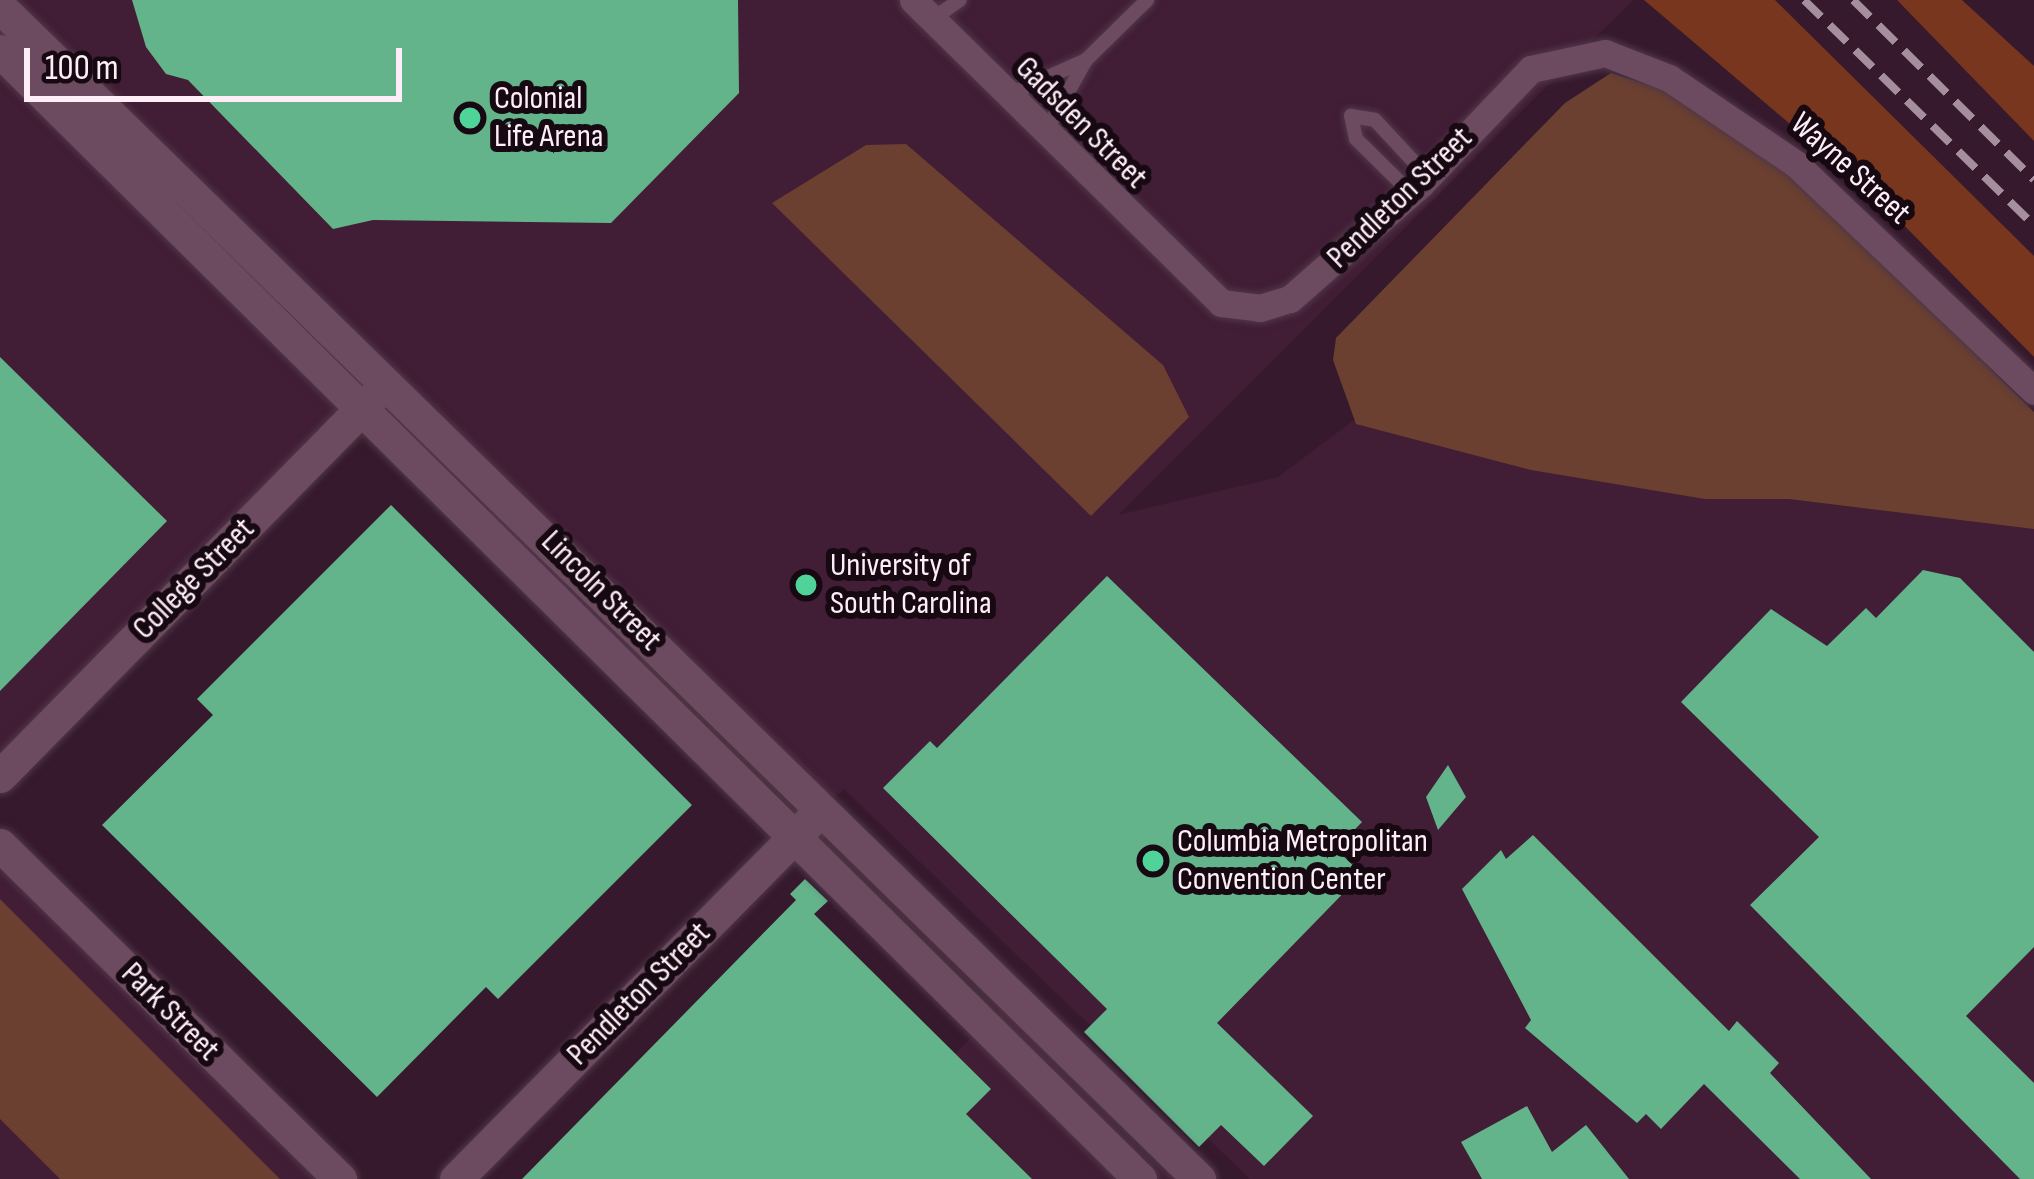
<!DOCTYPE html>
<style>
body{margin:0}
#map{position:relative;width:2034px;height:1179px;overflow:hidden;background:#36192d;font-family:"Sofia Sans Condensed",sans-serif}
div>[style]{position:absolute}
.built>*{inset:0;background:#411d36}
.green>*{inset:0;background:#6b4030}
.forest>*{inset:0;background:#77361d}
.building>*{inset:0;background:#63b38b}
.roads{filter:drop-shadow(0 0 3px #4f3747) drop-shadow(0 0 3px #4f3747)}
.service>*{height:14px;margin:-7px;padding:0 7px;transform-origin:7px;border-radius:7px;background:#6c4a60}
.minor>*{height:27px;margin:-13.5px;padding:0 13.5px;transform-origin:13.5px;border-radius:13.5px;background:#6c4a60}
.tertiary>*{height:33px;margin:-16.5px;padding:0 16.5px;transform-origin:16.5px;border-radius:16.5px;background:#6c4a60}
.rail>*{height:8px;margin-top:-4px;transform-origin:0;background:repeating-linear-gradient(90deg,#a58f9e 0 24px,transparent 0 36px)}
.dots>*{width:33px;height:33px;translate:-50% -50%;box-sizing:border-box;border:6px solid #160911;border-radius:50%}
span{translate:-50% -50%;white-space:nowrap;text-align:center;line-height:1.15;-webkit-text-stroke:12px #160911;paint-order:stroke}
.poi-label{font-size:33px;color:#ffeef8}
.left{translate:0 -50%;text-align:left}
.street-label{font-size:33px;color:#ffeef8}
.scale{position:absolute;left:24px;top:48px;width:378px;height:54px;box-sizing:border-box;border:6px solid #ffeef8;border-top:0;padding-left:15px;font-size:36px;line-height:42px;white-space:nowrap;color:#ffeef8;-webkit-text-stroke:9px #160911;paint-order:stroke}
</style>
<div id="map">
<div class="built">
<div style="clip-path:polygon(0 0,1633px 0,1118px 515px,1278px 477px,1362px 414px,2034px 525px,2034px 1179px,1250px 1179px,844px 789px,811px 820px,369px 397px,0 774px)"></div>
<div style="clip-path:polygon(0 850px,340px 1179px,0 1179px)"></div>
<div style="clip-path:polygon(1004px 1004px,1185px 1179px,832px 1179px)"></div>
</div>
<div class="green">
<div style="clip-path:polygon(1611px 73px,1684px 96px,1795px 177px,2034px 412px,2034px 529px,1789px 499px,1705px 499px,1531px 470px,1356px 424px,1333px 360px,1336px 338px,1565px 103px)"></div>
<div style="clip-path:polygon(906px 144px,1163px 365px,1189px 417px,1091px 516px,772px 203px,866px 145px)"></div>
<div style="clip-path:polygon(0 899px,280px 1179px,281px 1179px,60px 1179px,0 1119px)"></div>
</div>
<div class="forest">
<div style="clip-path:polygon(1644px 0,1775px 0,2034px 256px,2034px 357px,1876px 197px)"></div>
<div style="clip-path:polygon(1897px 0,1962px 0,2034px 66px,2034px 141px)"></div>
</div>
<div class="building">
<div style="clip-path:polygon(132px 0,738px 0,739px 93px,611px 223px,373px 220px,333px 229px,188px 80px,166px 74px,146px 47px)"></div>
<div style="clip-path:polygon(0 357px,167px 521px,0 691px)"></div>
<div style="clip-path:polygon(391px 505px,692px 805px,498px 999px,486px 987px,377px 1097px,102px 825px,213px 715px,197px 699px)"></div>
<div style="clip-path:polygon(1923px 570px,1960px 578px,2034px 652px,2034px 947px,1966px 1016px,2034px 1083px,2034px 1179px,2020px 1179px,1750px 905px,1819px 837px,1681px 702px,1771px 609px,1827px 646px,1866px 608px,1876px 618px)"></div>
<div style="clip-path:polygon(1107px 576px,1362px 822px,1336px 849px,1362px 874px,1217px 1023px,1313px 1116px,1264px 1166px,1221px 1125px,1199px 1147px,1084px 1032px,1107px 1009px,883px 788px,930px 741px,937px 748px)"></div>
<div style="clip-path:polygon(1448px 765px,1466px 797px,1438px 830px,1426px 797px)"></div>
<div style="clip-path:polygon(1533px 835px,1729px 1031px,1737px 1021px,1779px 1063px,1770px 1073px,1871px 1179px,1800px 1179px,1704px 1084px,1661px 1129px,1646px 1114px,1637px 1123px,1525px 1028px,1531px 1020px,1462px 889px,1501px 850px,1506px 859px)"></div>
<div style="clip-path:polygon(805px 879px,828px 901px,814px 914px,991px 1089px,966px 1114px,1032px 1179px,522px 1179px,796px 900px,790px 894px)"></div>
<div style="clip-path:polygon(1527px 1106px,1552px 1152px,1586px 1125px,1629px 1179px,1482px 1179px,1461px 1142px)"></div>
</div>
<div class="roads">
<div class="service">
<div style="left:931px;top:20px;width:35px;rotate:-35deg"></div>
<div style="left:1086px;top:60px;width:86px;rotate:-44.5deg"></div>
<div style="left:1006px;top:96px;width:88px;rotate:-24.2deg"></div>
<div style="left:1086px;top:60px;width:81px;rotate:119.4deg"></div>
<div style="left:1411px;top:193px;width:77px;rotate:-135.5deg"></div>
<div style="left:1356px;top:139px;width:24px;rotate:-102deg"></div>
<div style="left:1351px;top:116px;width:24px;rotate:9deg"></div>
<div style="left:1375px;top:120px;width:78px;rotate:47.1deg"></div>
</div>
<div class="minor">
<div style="left:913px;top:0;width:432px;rotate:44.5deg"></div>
<div style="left:1221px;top:303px;width:39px;rotate:7deg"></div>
<div style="left:1260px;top:308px;width:31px;rotate:-17deg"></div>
<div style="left:1290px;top:299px;width:174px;rotate:-41.3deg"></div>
<div style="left:1421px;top:184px;width:159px;rotate:-46.3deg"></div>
<div style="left:1531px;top:69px;width:76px;rotate:-12.2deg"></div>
<div style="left:1605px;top:53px;width:69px;rotate:21.3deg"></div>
<div style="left:1669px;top:78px;width:153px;rotate:34.1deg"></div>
<div style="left:1796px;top:164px;width:329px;rotate:43.6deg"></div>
</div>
<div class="tertiary">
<div style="left:0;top:7px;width:1677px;rotate:44.35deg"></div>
<div style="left:0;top:51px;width:1604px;rotate:44.7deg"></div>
<div style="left:0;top:776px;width:528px;rotate:-45.46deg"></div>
<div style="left:0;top:845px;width:477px;rotate:44.5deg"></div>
<div style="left:456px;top:1179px;width:501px;rotate:-45.32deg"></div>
</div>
</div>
<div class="rail">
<div style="left:1804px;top:0;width:322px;rotate:44.4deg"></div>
<div style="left:1853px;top:0;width:255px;rotate:44.8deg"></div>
</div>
<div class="dots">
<div style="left:470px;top:118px;background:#4fd399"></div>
<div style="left:806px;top:585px;background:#4fd399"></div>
<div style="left:1153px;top:861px;background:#4fd399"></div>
</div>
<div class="poi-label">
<span class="left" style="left:494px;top:118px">Colonial<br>Life Arena</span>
<span class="left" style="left:830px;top:585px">University of<br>South Carolina</span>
<span class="left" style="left:1177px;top:861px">Columbia Metropolitan<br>Convention Center</span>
</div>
<div class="street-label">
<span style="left:1081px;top:123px;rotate:45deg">Gadsden Street</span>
<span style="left:1850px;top:169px;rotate:42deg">Wayne Street</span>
<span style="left:1400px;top:198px;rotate:-44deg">Pendleton Street</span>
<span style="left:194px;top:579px;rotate:-45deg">College Street</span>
<span style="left:601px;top:591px;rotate:45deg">Lincoln Street</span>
<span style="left:639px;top:994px;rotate:-45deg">Pendleton Street</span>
<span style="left:170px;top:1012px;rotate:45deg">Park Street</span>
</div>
<div class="scale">100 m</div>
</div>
